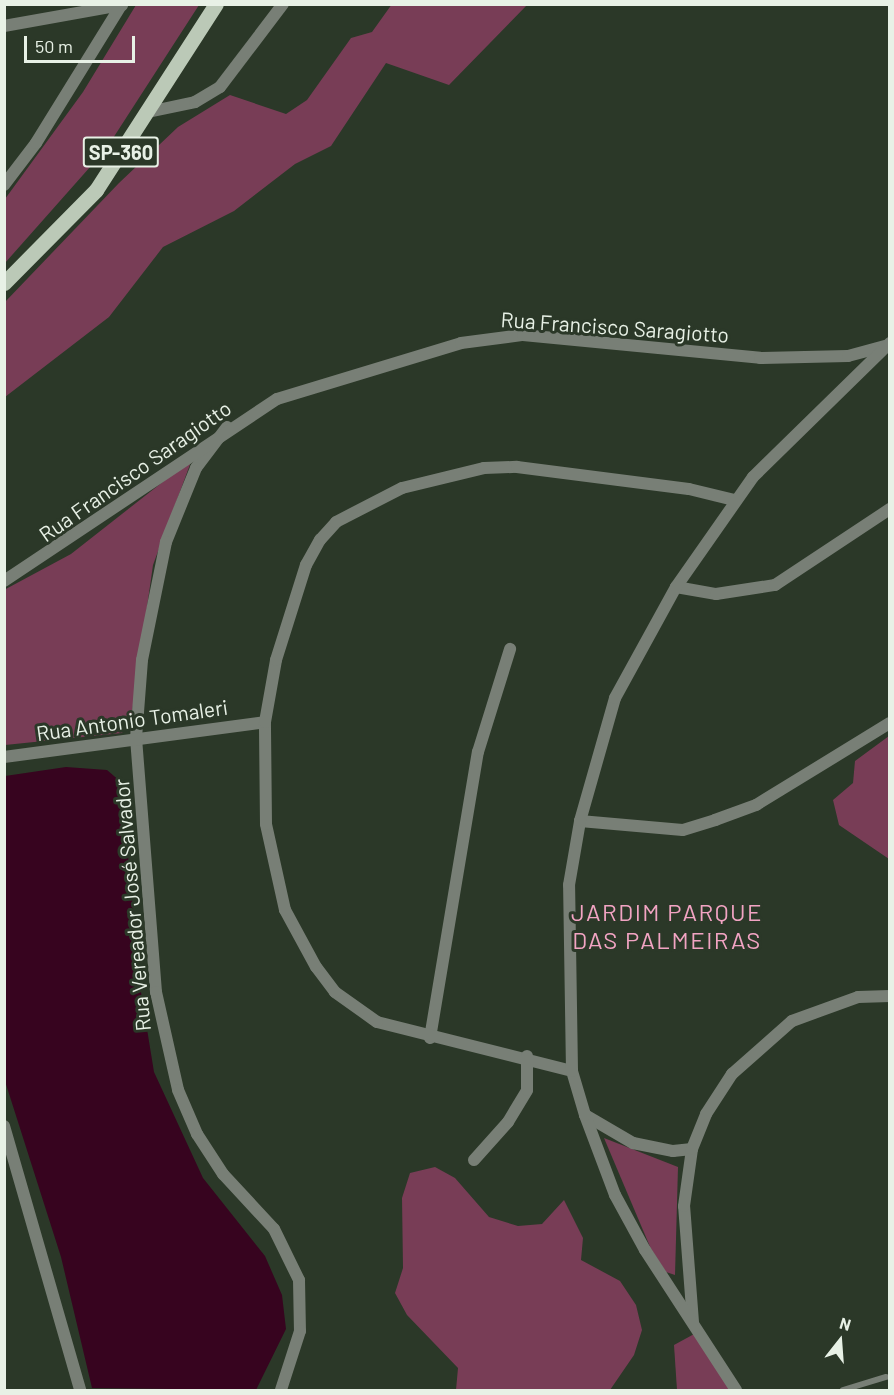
<!DOCTYPE html>
<meta charset="utf-8">
<style>
body{margin:0}
#map{position:relative;width:894px;height:1395px;overflow:hidden;background:#2b3828;font-family:Barlow,sans-serif}
div>[style]{position:absolute}
.green>*{inset:0;background:#783d56}
.water>*{inset:0;background:#37041f}
.service>*{height:6px;margin:-3px;padding:0 3px;transform-origin:3px;border-radius:3px;background:#787f76}
.minor>*{height:12px;margin:-6px;padding:0 6px;transform-origin:6px;border-radius:6px;background:#787f76}
.primary>*{height:15px;margin:-7.5px;padding:0 7.5px;transform-origin:7.5px;border-radius:7.5px;background:#bbc9b7}
span{translate:-50% -50%;white-space:nowrap;text-align:center;line-height:1.15;-webkit-text-stroke:6px #2b3828;paint-order:stroke}
.shield-label span{padding:2px 4px;background:#2b3828;border:2px solid;border-radius:4px;-webkit-text-stroke-width:0}
.shield-label{font-size:20px;color:#e8f1e6;font-weight:700}
.street-label{font-size:21px;color:#e8f1e6}
.quarter-label{font-size:24px;color:#f2a4c3;letter-spacing:1.5px}
.frame{position:absolute;inset:0;border:6px solid #e8f1e6;pointer-events:none}
.north{position:absolute;left:810px;top:1311px;width:60px;height:60px;-webkit-text-stroke:4px #2b3828;paint-order:stroke;rotate:17deg;font-size:16px;font-weight:700;line-height:24px;text-align:center;color:#e8f1e6}
.north::after{content:'';display:block;margin:auto;width:21px;height:27px;background:#e8f1e6;clip-path:polygon(50% 0,100% 100%,50% 72%,0 100%)}
.scale{position:absolute;left:24px;top:36px;width:111px;height:27px;box-sizing:border-box;border:3px solid #e8f1e6;border-top:0;padding-left:8px;font-size:18px;line-height:21px;white-space:nowrap;color:#e8f1e6;-webkit-text-stroke:4px #2b3828;paint-order:stroke}
</style>
<div id="map">
<div class="green">
<div style="clip-path:polygon(392px 4px,527px 5px,449px 85px,386px 63px,331px 146px,295px 164px,234px 211px,163px 247px,109px 317px,5px 397px,5px 302px,119px 183px,178px 127px,230px 95px,286px 114px,307px 100px,351px 38px,372px 32px)"></div>
<div style="clip-path:polygon(136px 5px,199px 5px,106px 149px,5px 263px,5px 199px,83px 92px)"></div>
<div style="clip-path:polygon(192px 459px,153px 565px,131px 719px,122px 733px,5px 745px,4px 590px,71px 554px)"></div>
<div style="clip-path:polygon(889px 736px,889px 859px,839px 825px,833px 800px,853px 783px,855px 761px)"></div>
<div style="clip-path:polygon(604px 1138px,678px 1167px,675px 1275px,666px 1272px,651px 1249px)"></div>
<div style="clip-path:polygon(435px 1167px,455px 1178px,489px 1217px,518px 1226px,542px 1224px,564px 1200px,583px 1238px,581px 1260px,620px 1281px,636px 1305px,642px 1330px,634px 1355px,610px 1390px,456px 1390px,458px 1368px,407px 1315px,395px 1293px,403px 1268px,402px 1198px,410px 1173px)"></div>
<div style="clip-path:polygon(696px 1333px,731px 1390px,677px 1390px,674px 1345px)"></div>
</div>
<div class="water">
<div style="clip-path:polygon(66px 767px,107px 770px,121px 782px,141px 992px,154px 1072px,203px 1178px,265px 1256px,282px 1295px,286px 1329px,256px 1390px,92px 1388px,61px 1257px,4px 1078px,5px 776px)"></div>
</div>
<div class="service">
<div style="left:843px;top:1390px;width:45px;rotate:-16.8deg"></div>
</div>
<div class="minor">
<div style="left:4px;top:26px;width:120px;rotate:-10.1deg"></div>
<div style="left:148px;top:112px;width:48px;rotate:-12deg"></div>
<div style="left:195px;top:102px;width:29px;rotate:-31deg"></div>
<div style="left:220px;top:87px;width:104px;rotate:-52.8deg"></div>
<div style="left:4px;top:185px;width:53px;rotate:-52.7deg"></div>
<div style="left:36px;top:143px;width:163px;rotate:-58.3deg"></div>
<div style="left:227px;top:427px;width:51px;rotate:127.1deg"></div>
<div style="left:196px;top:468px;width:80px;rotate:112.1deg"></div>
<div style="left:166px;top:542px;width:120px;rotate:101.5deg"></div>
<div style="left:142px;top:660px;width:78px;rotate:94.4deg"></div>
<div style="left:136px;top:738px;width:255px;rotate:85.5deg"></div>
<div style="left:156px;top:992px;width:100px;rotate:77.3deg"></div>
<div style="left:178px;top:1090px;width:48px;rotate:66.6deg"></div>
<div style="left:197px;top:1134px;width:48px;rotate:57deg"></div>
<div style="left:223px;top:1174px;width:75px;rotate:47.2deg"></div>
<div style="left:274px;top:1229px;width:57px;rotate:63.9deg"></div>
<div style="left:299px;top:1280px;width:51px;rotate:88.9deg"></div>
<div style="left:300px;top:1331px;width:62px;rotate:107.9deg"></div>
<div style="left:4px;top:581px;width:328px;rotate:-33.7deg"></div>
<div style="left:277px;top:399px;width:192px;rotate:-16.9deg"></div>
<div style="left:461px;top:343px;width:63px;rotate:-7.4deg"></div>
<div style="left:523px;top:335px;width:238px;rotate:5.5deg"></div>
<div style="left:760px;top:358px;width:88px;rotate:-1.3deg"></div>
<div style="left:848px;top:356px;width:39px;rotate:-15deg"></div>
<div style="left:676px;top:587px;width:41px;rotate:9.9deg"></div>
<div style="left:716px;top:594px;width:60px;rotate:-8.7deg"></div>
<div style="left:775px;top:585px;width:138px;rotate:-33.5deg"></div>
<div style="left:4px;top:757px;width:263px;rotate:-7.6deg"></div>
<div style="left:580px;top:821px;width:103px;rotate:5deg"></div>
<div style="left:683px;top:830px;width:34px;rotate:-17deg"></div>
<div style="left:715px;top:820px;width:44px;rotate:-20.1deg"></div>
<div style="left:756px;top:805px;width:157px;rotate:-31.5deg"></div>
<div style="left:430px;top:1038px;width:290px;rotate:-80.5deg"></div>
<div style="left:478px;top:752px;width:108px;rotate:-72.7deg"></div>
<div style="left:572px;top:1071px;width:201px;rotate:-165.9deg"></div>
<div style="left:377px;top:1022px;width:52px;rotate:-144.5deg"></div>
<div style="left:335px;top:992px;width:31px;rotate:-127deg"></div>
<div style="left:316px;top:967px;width:65px;rotate:-118.5deg"></div>
<div style="left:285px;top:910px;width:88px;rotate:-102.5deg"></div>
<div style="left:266px;top:824px;width:102px;rotate:-90.6deg"></div>
<div style="left:265px;top:722px;width:63px;rotate:-79.9deg"></div>
<div style="left:276px;top:660px;width:100px;rotate:-72.5deg"></div>
<div style="left:306px;top:565px;width:29px;rotate:-61deg"></div>
<div style="left:320px;top:540px;width:24px;rotate:-48deg"></div>
<div style="left:336px;top:522px;width:74px;rotate:-27.3deg"></div>
<div style="left:402px;top:488px;width:84px;rotate:-13.7deg"></div>
<div style="left:484px;top:468px;width:33px;rotate:-2deg"></div>
<div style="left:517px;top:467px;width:173px;rotate:7.3deg"></div>
<div style="left:689px;top:489px;width:46px;rotate:13.7deg"></div>
<div style="left:585px;top:1115px;width:56px;rotate:30.3deg"></div>
<div style="left:633px;top:1143px;width:41px;rotate:11.3deg"></div>
<div style="left:673px;top:1151px;width:19px;rotate:-6deg"></div>
<div style="left:4px;top:1126px;width:275px;rotate:73.9deg"></div>
<div style="left:474px;top:1160px;width:51px;rotate:-48.2deg"></div>
<div style="left:508px;top:1122px;width:37px;rotate:-59deg"></div>
<div style="left:527px;top:1090px;width:34px;rotate:-90deg"></div>
<div style="left:693px;top:1322px;width:116px;rotate:-94.4deg"></div>
<div style="left:684px;top:1206px;width:58px;rotate:-82deg"></div>
<div style="left:692px;top:1149px;width:38px;rotate:-68deg"></div>
<div style="left:706px;top:1114px;width:48px;rotate:-57deg"></div>
<div style="left:732px;top:1074px;width:80px;rotate:-41.5deg"></div>
<div style="left:792px;top:1021px;width:70px;rotate:-20deg"></div>
<div style="left:858px;top:997px;width:32px;rotate:-2deg"></div>
<div style="left:736px;top:1390px;width:167px;rotate:-123deg"></div>
<div style="left:645px;top:1250px;width:63px;rotate:-118.6deg"></div>
<div style="left:615px;top:1195px;width:85px;rotate:-110.6deg"></div>
<div style="left:585px;top:1115px;width:46px;rotate:-106.5deg"></div>
<div style="left:572px;top:1071px;width:186px;rotate:-90.9deg"></div>
<div style="left:569px;top:885px;width:65px;rotate:-80.2deg"></div>
<div style="left:580px;top:821px;width:128px;rotate:-74.1deg"></div>
<div style="left:615px;top:698px;width:127px;rotate:-61.2deg"></div>
<div style="left:676px;top:587px;width:134px;rotate:-55deg"></div>
<div style="left:753px;top:477px;width:192px;rotate:-44.4deg"></div>
</div>
<div class="primary">
<div style="left:4px;top:283px;width:131px;rotate:-45.3deg"></div>
<div style="left:96px;top:190px;width:221px;rotate:-57.2deg"></div>
</div>
<div class="shield-label">
<span style="left:121px;top:152px">SP-360</span>
</div>
<div class="street-label">
<span style="left:615px;top:327px;rotate:4deg">Rua Francisco Saragiotto</span>
<span style="left:135px;top:471px;rotate:-35deg">Rua Francisco Saragiotto</span>
<span style="left:132px;top:720px;rotate:-8deg">Rua Antonio Tomaleri</span>
<span style="left:132px;top:905px;rotate:-95deg">Rua Vereador José Salvador</span>
</div>
<div class="quarter-label">
<span style="left:667px;top:926px">JARDIM PARQUE<br>DAS PALMEIRAS</span>
</div>
<div class="frame"></div>
<div class="north">N</div>
<div class="scale">50 m</div>
</div>
